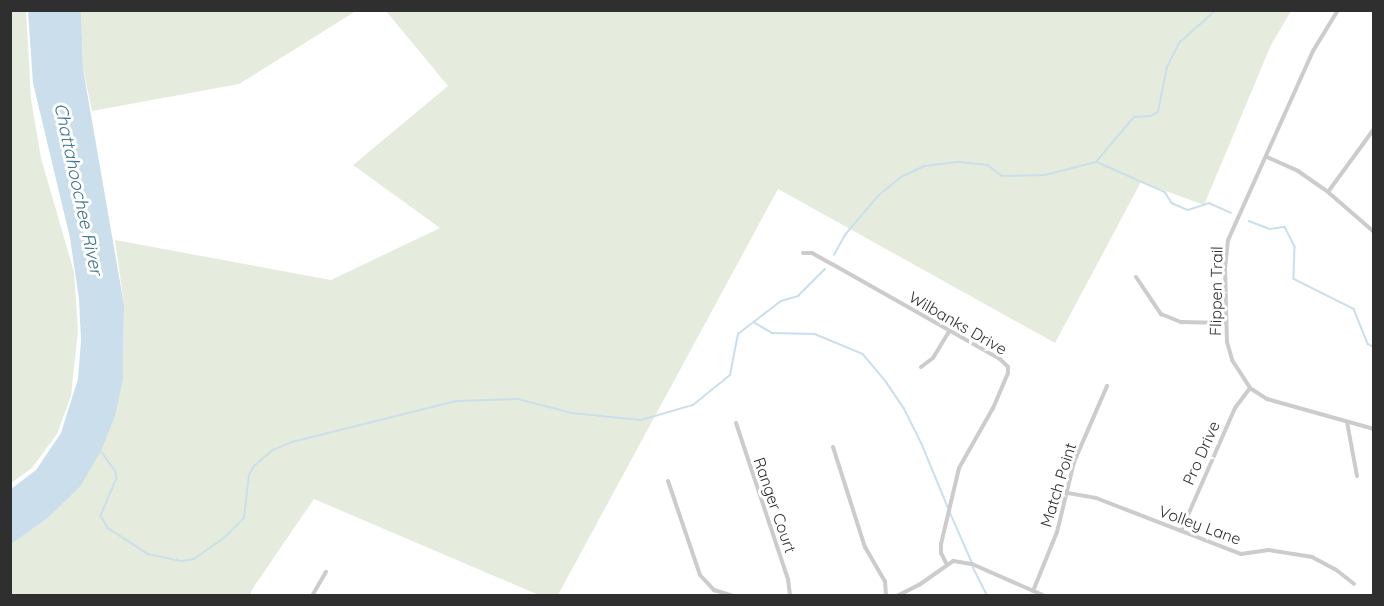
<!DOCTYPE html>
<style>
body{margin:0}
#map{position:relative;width:1384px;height:606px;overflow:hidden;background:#fff;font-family:Quicksand,sans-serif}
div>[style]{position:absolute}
.green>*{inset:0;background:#e6ecdd}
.water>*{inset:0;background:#cadfeb}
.stream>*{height:1.5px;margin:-0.75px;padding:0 0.75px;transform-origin:0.75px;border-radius:0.75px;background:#cadfeb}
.minor>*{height:4px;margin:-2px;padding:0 2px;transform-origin:2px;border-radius:2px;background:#ccc}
span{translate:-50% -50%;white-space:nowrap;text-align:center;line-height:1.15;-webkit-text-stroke:6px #fff;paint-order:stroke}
.street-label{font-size:16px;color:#2f2f2f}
.water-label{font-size:18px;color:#3f738f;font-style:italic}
.frame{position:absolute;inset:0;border:12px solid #2f2f2f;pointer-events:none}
</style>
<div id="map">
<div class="green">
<div style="clip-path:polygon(26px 11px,31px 99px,41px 158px,74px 272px,78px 331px,71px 396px,57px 434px,32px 468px,11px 483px,10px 11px)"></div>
<div style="clip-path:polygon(81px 11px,356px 11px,239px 84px,92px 111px,83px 69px)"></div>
<div style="clip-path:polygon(386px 11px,1291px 11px,1271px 45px,1204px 205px,1141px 182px,1055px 343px,778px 189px,558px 595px,539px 595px,314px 499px,251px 591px,251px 595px,11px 595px,10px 544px,48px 518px,80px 487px,123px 379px,124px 305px,115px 240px,331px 280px,440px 228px,353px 165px,448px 86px)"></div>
</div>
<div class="water">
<div style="clip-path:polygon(28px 11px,81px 11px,83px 69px,124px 305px,123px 379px,115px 416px,101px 451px,80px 487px,48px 518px,11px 544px,11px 489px,36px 470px,61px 433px,78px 379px,81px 340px,79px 299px,70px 238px,33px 83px)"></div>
</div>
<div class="stream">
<div style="left:1097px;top:162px;width:74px;rotate:23.8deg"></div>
<div style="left:1165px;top:192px;width:13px;rotate:58deg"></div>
<div style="left:1172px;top:203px;width:17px;rotate:24deg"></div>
<div style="left:1188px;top:210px;width:22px;rotate:-18deg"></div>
<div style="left:1209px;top:203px;width:24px;rotate:24deg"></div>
<div style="left:1249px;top:221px;width:22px;rotate:21deg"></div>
<div style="left:1270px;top:229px;width:15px;rotate:-8deg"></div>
<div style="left:1285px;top:227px;width:22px;rotate:63deg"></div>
<div style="left:1295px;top:247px;width:32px;rotate:92deg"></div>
<div style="left:1294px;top:279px;width:67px;rotate:26.6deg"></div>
<div style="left:1354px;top:309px;width:38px;rotate:68deg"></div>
<div style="left:1368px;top:344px;width:7px;rotate:27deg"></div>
<div style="left:834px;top:255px;width:23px;rotate:-61deg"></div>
<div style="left:845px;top:235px;width:52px;rotate:-49.6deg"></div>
<div style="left:879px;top:195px;width:28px;rotate:-39deg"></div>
<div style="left:901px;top:177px;width:26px;rotate:-25deg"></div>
<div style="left:925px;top:166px;width:34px;rotate:-7deg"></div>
<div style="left:959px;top:162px;width:29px;rotate:6deg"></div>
<div style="left:988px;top:165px;width:18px;rotate:38deg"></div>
<div style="left:1002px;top:176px;width:43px;rotate:-1.3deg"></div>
<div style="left:1045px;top:175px;width:53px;rotate:-14.3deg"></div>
<div style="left:1096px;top:162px;width:59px;rotate:-49.8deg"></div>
<div style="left:1134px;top:117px;width:17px;rotate:-3deg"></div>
<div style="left:1151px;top:116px;width:8px;rotate:-30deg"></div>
<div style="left:1158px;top:112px;width:46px;rotate:-78.7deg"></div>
<div style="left:1167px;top:67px;width:28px;rotate:-63deg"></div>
<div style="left:1180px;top:42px;width:48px;rotate:-41.6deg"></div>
<div style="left:755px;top:323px;width:20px;rotate:30deg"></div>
<div style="left:772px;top:333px;width:43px;rotate:1.3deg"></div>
<div style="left:815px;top:334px;width:52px;rotate:22.6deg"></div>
<div style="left:863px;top:354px;width:38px;rotate:50deg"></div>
<div style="left:887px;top:383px;width:30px;rotate:56deg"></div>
<div style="left:904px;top:408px;width:40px;rotate:63.4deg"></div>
<div style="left:922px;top:444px;width:68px;rotate:67.6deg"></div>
<div style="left:101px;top:451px;width:26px;rotate:54deg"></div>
<div style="left:116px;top:472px;width:6px;rotate:81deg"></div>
<div style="left:117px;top:478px;width:41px;rotate:112.8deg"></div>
<div style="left:101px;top:516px;width:14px;rotate:60deg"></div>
<div style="left:108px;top:528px;width:48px;rotate:33deg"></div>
<div style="left:148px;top:554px;width:35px;rotate:12deg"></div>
<div style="left:182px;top:561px;width:12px;rotate:-9deg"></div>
<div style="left:194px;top:559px;width:37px;rotate:-35deg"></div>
<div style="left:224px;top:538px;width:28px;rotate:-45deg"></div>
<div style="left:244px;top:518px;width:43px;rotate:-83.4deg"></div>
<div style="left:249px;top:475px;width:10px;rotate:-61deg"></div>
<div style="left:254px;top:466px;width:25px;rotate:-40deg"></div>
<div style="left:273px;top:450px;width:21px;rotate:-23deg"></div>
<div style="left:292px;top:442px;width:170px;rotate:-14deg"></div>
<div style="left:457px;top:401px;width:61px;rotate:-1.9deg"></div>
<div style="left:518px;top:399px;width:56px;rotate:14.5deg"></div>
<div style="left:572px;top:413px;width:69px;rotate:5.8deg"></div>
<div style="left:641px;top:420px;width:54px;rotate:-16.1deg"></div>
<div style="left:693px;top:405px;width:48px;rotate:-39deg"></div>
<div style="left:730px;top:375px;width:42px;rotate:-79deg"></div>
<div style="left:738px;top:334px;width:54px;rotate:-37.5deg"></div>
<div style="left:781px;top:301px;width:18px;rotate:-16deg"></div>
<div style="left:798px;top:296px;width:38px;rotate:-45deg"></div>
<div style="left:950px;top:512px;width:55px;rotate:66.3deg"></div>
<div style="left:973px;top:567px;width:33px;rotate:63deg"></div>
</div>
<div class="minor">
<div style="left:1338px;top:10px;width:48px;rotate:121.4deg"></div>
<div style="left:1313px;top:51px;width:207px;rotate:114.2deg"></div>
<div style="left:1228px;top:240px;width:27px;rotate:96deg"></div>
<div style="left:1225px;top:267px;width:75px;rotate:88.5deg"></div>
<div style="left:1227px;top:342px;width:19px;rotate:74deg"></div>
<div style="left:1232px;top:360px;width:33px;rotate:57deg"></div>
<div style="left:1250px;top:388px;width:20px;rotate:33deg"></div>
<div style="left:1267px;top:399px;width:111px;rotate:15.7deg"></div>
<div style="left:1267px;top:157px;width:34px;rotate:24deg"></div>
<div style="left:1298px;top:171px;width:37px;rotate:35deg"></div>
<div style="left:1328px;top:192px;width:61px;rotate:41deg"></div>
<div style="left:1328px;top:192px;width:78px;rotate:-53.9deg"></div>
<div style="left:803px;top:253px;width:9px"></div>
<div style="left:812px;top:253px;width:23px;rotate:29deg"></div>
<div style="left:832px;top:264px;width:193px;rotate:29.5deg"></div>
<div style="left:1000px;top:359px;width:11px;rotate:45deg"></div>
<div style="left:1008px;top:367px;width:6px;rotate:90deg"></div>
<div style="left:1008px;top:373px;width:38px;rotate:113deg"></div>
<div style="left:993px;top:408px;width:69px;rotate:119.5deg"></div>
<div style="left:959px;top:468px;width:78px;rotate:103.3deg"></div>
<div style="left:941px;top:544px;width:9px;rotate:90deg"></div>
<div style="left:941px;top:553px;width:11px;rotate:63deg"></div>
<div style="left:1136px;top:277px;width:45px;rotate:56deg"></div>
<div style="left:1161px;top:314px;width:22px;rotate:22deg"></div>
<div style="left:1181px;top:322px;width:44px;rotate:1.3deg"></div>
<div style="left:921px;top:367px;width:15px;rotate:-37deg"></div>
<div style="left:933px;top:358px;width:31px;rotate:-59deg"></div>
<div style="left:1347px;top:422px;width:55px;rotate:79.5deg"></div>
<div style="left:736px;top:423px;width:164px;rotate:71.6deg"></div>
<div style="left:788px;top:579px;width:17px;rotate:83deg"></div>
<div style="left:833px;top:447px;width:105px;rotate:72.3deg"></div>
<div style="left:865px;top:547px;width:39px;rotate:60deg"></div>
<div style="left:885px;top:581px;width:15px;rotate:86deg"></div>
<div style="left:668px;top:481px;width:99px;rotate:71.2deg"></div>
<div style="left:700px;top:575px;width:21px;rotate:47deg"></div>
<div style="left:714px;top:590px;width:21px;rotate:17deg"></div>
<div style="left:1068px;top:493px;width:28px;rotate:10deg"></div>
<div style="left:1096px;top:498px;width:155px;rotate:21.1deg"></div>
<div style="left:1241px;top:554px;width:28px;rotate:-8deg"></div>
<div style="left:1269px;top:550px;width:44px;rotate:9.2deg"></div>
<div style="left:1312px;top:557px;width:26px;rotate:28deg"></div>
<div style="left:1335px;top:569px;width:24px;rotate:38deg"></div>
<div style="left:1181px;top:531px;width:134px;rotate:-66.3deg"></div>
<div style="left:1235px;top:408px;width:25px;rotate:-53deg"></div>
<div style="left:1033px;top:591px;width:64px;rotate:-67.9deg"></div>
<div style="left:1057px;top:532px;width:72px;rotate:-76.3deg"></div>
<div style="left:1074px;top:462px;width:83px;rotate:-66.5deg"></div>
<div style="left:312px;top:596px;width:28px;rotate:-60deg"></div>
<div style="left:897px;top:596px;width:25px;rotate:-27deg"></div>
<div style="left:919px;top:585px;width:42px;rotate:-35.2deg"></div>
<div style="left:953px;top:561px;width:19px;rotate:9deg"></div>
<div style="left:972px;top:564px;width:80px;rotate:23.7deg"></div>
</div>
<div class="street-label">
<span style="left:1216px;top:291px;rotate:-89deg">Flippen Trail</span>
<span style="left:958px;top:323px;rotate:30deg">Wilbanks Drive</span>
<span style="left:1201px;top:453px;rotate:-66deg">Pro Drive</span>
<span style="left:1058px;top:485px;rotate:-73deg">Match Point</span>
<span style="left:775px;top:505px;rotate:71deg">Ranger Court</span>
<span style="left:1200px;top:525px;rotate:20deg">Volley Lane</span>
</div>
<div class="water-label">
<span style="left:78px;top:189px;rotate:78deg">Chattahoochee River</span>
</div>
<div class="frame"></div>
</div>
